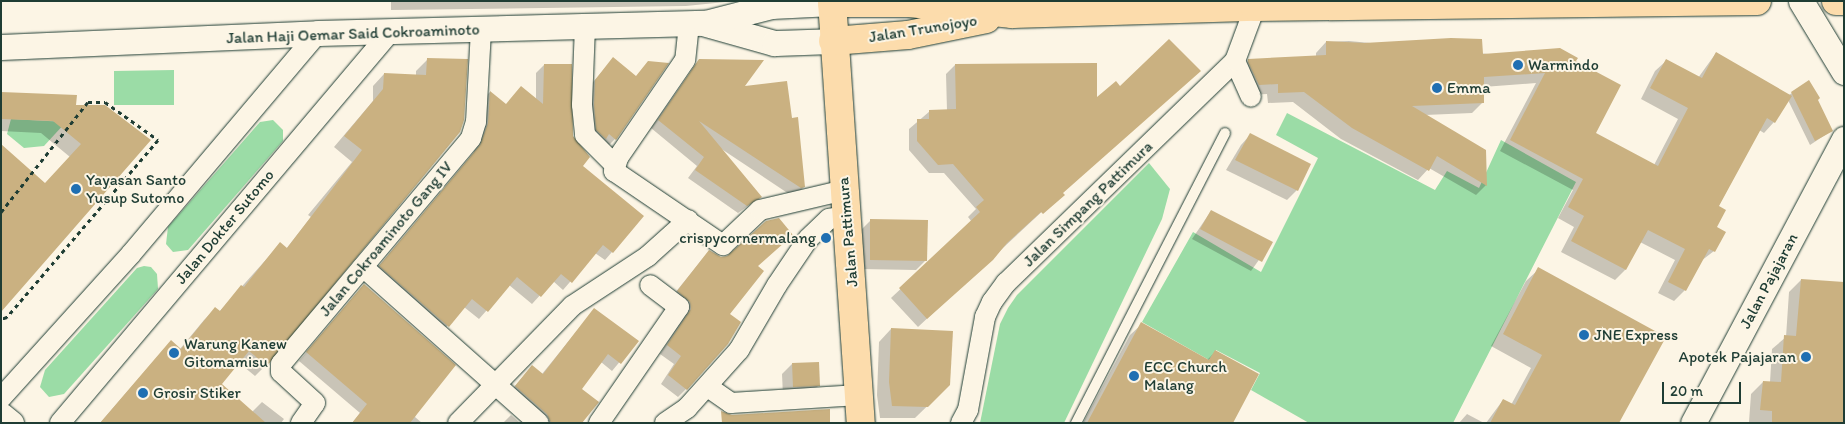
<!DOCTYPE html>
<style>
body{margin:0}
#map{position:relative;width:1845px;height:424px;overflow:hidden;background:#fcf5e5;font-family:Itim,sans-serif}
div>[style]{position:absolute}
.green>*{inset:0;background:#9bdca6}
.shadow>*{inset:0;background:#0003}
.building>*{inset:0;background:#cab181}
.path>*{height:3px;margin-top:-1.5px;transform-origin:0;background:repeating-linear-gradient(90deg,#1f3d34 0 4px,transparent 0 8px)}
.roads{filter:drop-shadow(0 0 1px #1f3d34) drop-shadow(0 0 1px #1f3d34)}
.service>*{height:10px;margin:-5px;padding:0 5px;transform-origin:5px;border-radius:5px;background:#fcf5e5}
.minor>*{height:20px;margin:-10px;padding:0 10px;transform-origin:10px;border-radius:10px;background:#fcf5e5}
.tertiary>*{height:25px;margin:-12.5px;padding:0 12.5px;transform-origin:12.5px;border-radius:12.5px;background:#fcf5e5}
.primary>*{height:28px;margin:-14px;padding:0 14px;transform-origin:14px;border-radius:14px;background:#fcdcac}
.dots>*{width:14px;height:14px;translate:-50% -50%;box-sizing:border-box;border:2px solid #fcf5e5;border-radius:50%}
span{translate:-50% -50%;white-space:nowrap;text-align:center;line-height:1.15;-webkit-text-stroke:4px #fcf5e5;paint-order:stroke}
.street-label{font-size:16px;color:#1f3d34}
.poi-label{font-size:16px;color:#1f3d34}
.left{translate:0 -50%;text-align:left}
.right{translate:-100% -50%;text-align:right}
.frame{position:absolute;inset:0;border:2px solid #1f3d34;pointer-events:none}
.scale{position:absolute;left:1662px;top:382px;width:79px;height:22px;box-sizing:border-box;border:2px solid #1f3d34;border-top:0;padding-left:6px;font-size:15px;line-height:18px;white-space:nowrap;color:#1f3d34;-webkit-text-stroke:4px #fcf5e5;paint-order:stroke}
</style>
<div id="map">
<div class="green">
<div style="clip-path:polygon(174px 70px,174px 105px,114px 105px,114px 71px)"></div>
<div style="clip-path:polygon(1287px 113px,1435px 190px,1447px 171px,1479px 188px,1501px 140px,1576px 182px,1453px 423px,1309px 423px,1251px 390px,1260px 373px,1216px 350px,1209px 360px,1142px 322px,1193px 232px,1261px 272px,1318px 158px,1276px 135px)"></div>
<div style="clip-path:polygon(11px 119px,66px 122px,44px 146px,24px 148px,7px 134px)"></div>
<div style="clip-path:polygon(273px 120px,283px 130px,283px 141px,188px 250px,173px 252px,166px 244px,168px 227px,260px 122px)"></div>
<div style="clip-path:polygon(1149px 163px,1170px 189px,1162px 219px,1064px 423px,980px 423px,1000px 324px,1008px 308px,1017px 295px)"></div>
<div style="clip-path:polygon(144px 266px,151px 267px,157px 274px,158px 289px,64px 394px,49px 397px,40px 387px,45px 370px,137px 268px)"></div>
</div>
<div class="shadow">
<div style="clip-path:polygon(391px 1px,735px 1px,686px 6px,391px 10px)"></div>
<div style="clip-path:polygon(1349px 41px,1574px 62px,1594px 133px,1654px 165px,1678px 119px,1641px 99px,1655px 71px,1666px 61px,1698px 78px,1716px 53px,1789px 95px,1792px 93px,1817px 100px,1831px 131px,1810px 145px,1788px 100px,1774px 122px,1764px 133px,1759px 130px,1718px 207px,1714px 251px,1701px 261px,1685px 290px,1674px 301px,1658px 293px,1675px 260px,1640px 242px,1625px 270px,1615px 280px,1561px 252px,1574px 227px,1558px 218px,1573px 190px,1500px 151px,1536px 83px,1483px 87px,1483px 102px,1472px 113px,1425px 115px,1486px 185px,1476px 195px,1429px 168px,1418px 180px,1341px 139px,1293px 102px,1268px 103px,1267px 94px,1248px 95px,1238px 71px,1249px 60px,1316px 57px,1316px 53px,1326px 42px)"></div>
<div style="clip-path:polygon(427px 60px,459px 132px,266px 365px,255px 376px,238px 362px,220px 384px,252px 412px,262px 402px,284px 419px,281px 423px,100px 423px,171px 341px,180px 349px,204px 320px,215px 309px,219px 312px,280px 244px,286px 249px,311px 217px,308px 215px,352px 162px,334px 147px,373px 101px,373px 86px,384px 74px,416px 76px,416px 71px)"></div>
<div style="clip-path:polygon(699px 60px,790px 119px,804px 187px,796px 195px,792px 196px,720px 148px,760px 197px,738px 213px,688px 178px,697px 166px,651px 128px)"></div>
<div style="clip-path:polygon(544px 65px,612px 252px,605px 260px,595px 253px,563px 290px,553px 281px,532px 304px,509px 285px,479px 319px,464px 307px,440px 334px,372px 274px,473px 155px,480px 132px,482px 100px,490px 92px,505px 105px,536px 100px,536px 73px)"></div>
<div style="clip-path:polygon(955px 65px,1062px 193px,918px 327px,891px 298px,972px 222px,968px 217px,976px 209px,944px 173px,929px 173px,909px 150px,909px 129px,930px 111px,947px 111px,946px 74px)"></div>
<div style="clip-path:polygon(606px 67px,635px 77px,615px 139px,607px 147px,597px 146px,587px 89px)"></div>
<div style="clip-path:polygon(1px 94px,75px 106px,105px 106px,1px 310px,45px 184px,70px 157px,41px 133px,1px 131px)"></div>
<div style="clip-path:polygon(1250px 135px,1310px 165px,1297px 190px,1287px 200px,1226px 170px,1241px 145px)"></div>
<div style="clip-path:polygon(1211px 211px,1271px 243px,1251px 271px,1192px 239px)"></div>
<div style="clip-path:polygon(871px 220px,926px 260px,916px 270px,861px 269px,861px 230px)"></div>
<div style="clip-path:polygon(709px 251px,721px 258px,728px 314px,686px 389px,678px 397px,661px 384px,674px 364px,660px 354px,683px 318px,670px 299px)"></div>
<div style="clip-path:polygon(1539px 269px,1618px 423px,1486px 423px,1503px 400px,1511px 405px,1531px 368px,1491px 346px,1526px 281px)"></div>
<div style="clip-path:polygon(1801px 280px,1844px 423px,1749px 422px,1751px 394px,1763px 382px,1770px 382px,1772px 349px,1786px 337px,1789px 292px)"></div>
<div style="clip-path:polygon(356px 294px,417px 412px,415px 417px,422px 423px,352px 423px,360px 413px,299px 361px)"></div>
<div style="clip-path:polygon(594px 310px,637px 341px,612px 371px,601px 362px,580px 389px,581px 423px,540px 423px,508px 394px,532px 366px,542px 374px)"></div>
<div style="clip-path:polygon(1142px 324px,1207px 360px,1216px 351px,1232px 423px,1083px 423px,1130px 335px)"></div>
<div style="clip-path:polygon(891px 329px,949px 385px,915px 418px,880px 418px,877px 395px,879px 342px)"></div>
<div style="clip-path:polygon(792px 364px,819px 385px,809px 395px,783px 396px,782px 374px)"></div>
<div style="clip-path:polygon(1467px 414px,1484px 423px,1459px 423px)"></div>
<div style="clip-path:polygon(511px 415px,520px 423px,503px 423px)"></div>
</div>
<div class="building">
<div style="clip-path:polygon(1451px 38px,1482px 39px,1483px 54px,1560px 48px,1578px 58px,1576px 61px,1621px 85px,1596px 133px,1658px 166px,1688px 108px,1650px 88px,1666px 59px,1702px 78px,1716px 52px,1792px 96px,1775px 123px,1767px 118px,1719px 206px,1726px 210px,1717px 227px,1726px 232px,1715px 252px,1709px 249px,1686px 291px,1668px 282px,1685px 249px,1648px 230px,1626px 270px,1571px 241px,1584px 216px,1568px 207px,1583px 179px,1510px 140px,1545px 73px,1484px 77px,1484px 103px,1412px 106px,1486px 150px,1487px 186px,1437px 156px,1429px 171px,1352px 128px,1304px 92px,1278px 93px,1278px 84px,1259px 85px,1248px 62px,1248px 59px,1326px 55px,1326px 41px,1364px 43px)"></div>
<div style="clip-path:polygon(1169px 39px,1201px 71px,1063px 193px,1065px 195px,1043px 214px,1041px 212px,1007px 243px,993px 260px,927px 319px,899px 288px,980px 212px,976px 207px,984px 200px,953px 164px,938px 165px,917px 141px,917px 119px,929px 119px,929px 110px,956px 109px,955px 64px,1097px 63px,1097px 97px,1116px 81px,1120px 86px)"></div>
<div style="clip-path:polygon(613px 57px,636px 76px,648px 61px,669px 63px,616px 140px,609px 134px,606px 139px,596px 130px,594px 105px,595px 80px)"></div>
<div style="clip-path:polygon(427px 58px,468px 59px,464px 120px,460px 132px,267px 366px,249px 351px,222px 384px,266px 423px,100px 423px,171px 340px,181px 349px,215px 307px,220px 311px,241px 285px,244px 287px,280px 242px,287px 248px,362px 150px,344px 136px,383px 89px,384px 73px,426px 75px)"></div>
<div style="clip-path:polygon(699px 59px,764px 60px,745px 86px,787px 81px,792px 118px,798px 117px,805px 187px,801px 188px,699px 121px,762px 197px,747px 206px,695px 170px,704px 157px,658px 120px)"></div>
<div style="clip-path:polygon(544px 64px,572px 64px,573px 136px,590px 157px,583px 166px,644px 216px,613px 253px,603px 245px,572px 283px,561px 274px,541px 297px,517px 277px,488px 312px,472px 299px,449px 327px,379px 266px,480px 145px,488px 123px,490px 91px,506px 104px,521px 86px,543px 104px)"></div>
<div style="clip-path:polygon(1809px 80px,1820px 98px,1818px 100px,1833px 131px,1815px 141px,1791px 92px)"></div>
<div style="clip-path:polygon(1px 92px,77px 95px,76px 105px,105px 105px,151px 140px,1px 312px,1px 144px,45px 183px,81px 144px,53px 121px,1px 119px)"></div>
<div style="clip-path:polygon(1250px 133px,1311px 164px,1298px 191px,1235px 160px)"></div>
<div style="clip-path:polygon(1211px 210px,1273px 242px,1262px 262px,1200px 229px)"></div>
<div style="clip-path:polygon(779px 218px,793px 235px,758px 266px,764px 271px,730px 314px,741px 322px,728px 344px,687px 390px,668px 375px,681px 356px,667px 345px,691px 309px,690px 302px,677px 291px,709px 250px,721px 257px,727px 256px,766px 221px)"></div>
<div style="clip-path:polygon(870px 219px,928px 220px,927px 261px,870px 260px)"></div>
<div style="clip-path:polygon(1538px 267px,1666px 337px,1619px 423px,1490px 423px,1503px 399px,1515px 405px,1542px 355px,1503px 334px)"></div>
<div style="clip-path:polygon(1801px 279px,1844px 282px,1844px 423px,1772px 423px,1772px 411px,1760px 410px,1763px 381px,1781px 382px,1784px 335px,1796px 336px)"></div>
<div style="clip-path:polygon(364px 284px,456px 365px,410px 423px,352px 423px,367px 404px,306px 352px)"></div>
<div style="clip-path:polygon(594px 308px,639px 341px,621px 364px,608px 354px,582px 389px,599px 402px,582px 423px,551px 423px,547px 414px,515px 386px,532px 365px,543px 374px)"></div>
<div style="clip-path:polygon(1141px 322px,1209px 360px,1215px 350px,1259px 374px,1233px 423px,1087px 423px)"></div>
<div style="clip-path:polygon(891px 328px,953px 331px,950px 385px,928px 407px,892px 406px,889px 382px)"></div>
<div style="clip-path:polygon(819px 362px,820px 386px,793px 387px,792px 363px)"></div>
<div style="clip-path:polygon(830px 409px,830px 423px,722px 423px,721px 411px,732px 415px)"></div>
</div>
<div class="path">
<div style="left:1px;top:212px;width:140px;rotate:-51.7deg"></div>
<div style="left:88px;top:102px;width:17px"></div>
<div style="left:105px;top:102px;width:65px;rotate:35.6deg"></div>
<div style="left:158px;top:140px;width:233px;rotate:130.5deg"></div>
<div style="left:7px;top:317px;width:6px;rotate:162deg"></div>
</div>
<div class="roads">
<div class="service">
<div style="left:1076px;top:423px;width:326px;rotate:-62.8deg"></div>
</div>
<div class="minor">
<div style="left:689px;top:24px;width:36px;rotate:96deg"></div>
<div style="left:685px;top:60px;width:119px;rotate:124.4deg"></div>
<div style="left:618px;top:158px;width:14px;rotate:107deg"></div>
<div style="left:614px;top:171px;width:132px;rotate:34.2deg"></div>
<div style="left:723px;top:245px;width:51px;rotate:-43.4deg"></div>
<div style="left:760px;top:210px;width:87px;rotate:-13.2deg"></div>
<div style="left:585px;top:26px;width:79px;rotate:92.2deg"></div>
<div style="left:582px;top:105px;width:30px;rotate:84deg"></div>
<div style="left:585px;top:135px;width:41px;rotate:45deg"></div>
<div style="left:1235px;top:61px;width:39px;rotate:66deg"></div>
<div style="left:363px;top:267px;width:235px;rotate:41.6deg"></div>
<div style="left:708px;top:387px;width:28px;rotate:35deg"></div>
<div style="left:731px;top:403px;width:128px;rotate:-3.6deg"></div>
<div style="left:1px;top:398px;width:194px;rotate:-47.9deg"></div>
<div style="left:131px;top:254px;width:289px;rotate:-49.8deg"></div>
<div style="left:60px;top:423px;width:513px;rotate:-49.82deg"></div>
<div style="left:301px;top:423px;width:24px;rotate:-55deg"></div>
<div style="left:315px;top:403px;width:46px;rotate:-137.6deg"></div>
<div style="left:281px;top:372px;width:8px;rotate:-90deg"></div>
<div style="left:281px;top:364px;width:295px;rotate:-49.9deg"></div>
<div style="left:471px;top:138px;width:17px;rotate:-73deg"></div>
<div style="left:476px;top:122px;width:92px;rotate:-86.9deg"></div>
<div style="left:458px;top:423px;width:163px;rotate:-45.7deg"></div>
<div style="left:572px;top:306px;width:91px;rotate:-33.3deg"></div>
<div style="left:648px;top:256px;width:54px;rotate:-42deg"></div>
<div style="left:599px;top:423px;width:141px;rotate:-55.4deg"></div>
<div style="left:679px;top:307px;width:36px;rotate:-143deg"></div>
<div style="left:665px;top:423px;width:27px;rotate:-34deg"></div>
<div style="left:687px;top:408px;width:78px;rotate:-48.1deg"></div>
<div style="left:739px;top:350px;width:75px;rotate:-59.7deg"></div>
<div style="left:777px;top:285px;width:55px;rotate:-56deg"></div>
<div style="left:808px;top:239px;width:29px;rotate:-44deg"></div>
<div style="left:829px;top:219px;width:19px;rotate:-12deg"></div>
<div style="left:961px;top:423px;width:15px;rotate:-62deg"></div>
<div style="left:968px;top:410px;width:95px;rotate:-79.6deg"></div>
<div style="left:985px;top:317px;width:17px;rotate:-65deg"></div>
<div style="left:992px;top:302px;width:24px;rotate:-54deg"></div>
<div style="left:1006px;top:283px;width:319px;rotate:-44.1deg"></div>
<div style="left:1235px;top:61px;width:58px;rotate:-69.7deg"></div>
</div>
<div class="tertiary">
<div style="left:1801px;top:1px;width:83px;rotate:58.8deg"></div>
<div style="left:706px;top:24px;width:71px;rotate:15.6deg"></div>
<div style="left:774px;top:43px;width:59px;rotate:-1.9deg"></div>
<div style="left:1px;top:47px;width:317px;rotate:-2.5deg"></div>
<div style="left:318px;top:33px;width:387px;rotate:-1.5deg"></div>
<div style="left:705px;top:23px;width:68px;rotate:-14.4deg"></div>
<div style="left:771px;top:6px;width:61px;rotate:-2.8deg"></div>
<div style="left:1px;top:415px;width:13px;rotate:39deg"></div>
<div style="left:1693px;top:423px;width:322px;rotate:-62deg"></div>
</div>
<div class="primary">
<div style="left:832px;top:1px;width:423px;rotate:86.1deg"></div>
<div style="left:1836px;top:1px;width:8px"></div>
<div style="left:832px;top:3px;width:78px"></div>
<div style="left:910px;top:3px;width:103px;rotate:6.2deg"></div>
<div style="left:1012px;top:14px;width:243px;rotate:-1.7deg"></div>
<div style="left:1255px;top:7px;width:502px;rotate:-0.68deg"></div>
<div style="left:833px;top:41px;width:75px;rotate:-4.6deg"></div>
<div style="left:908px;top:35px;width:80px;rotate:-11.6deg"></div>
</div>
</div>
<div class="dots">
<div style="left:1518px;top:65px;background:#1f6fb2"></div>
<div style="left:1437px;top:88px;background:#1f6fb2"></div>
<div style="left:76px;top:189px;background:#1f6fb2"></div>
<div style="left:826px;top:238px;background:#1f6fb2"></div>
<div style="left:1584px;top:335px;background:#1f6fb2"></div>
<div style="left:174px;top:353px;background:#1f6fb2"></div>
<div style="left:1806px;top:357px;background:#1f6fb2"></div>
<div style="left:1134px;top:376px;background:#1f6fb2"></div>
<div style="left:143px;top:393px;background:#1f6fb2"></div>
</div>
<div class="street-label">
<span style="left:923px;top:29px;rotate:-9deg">Jalan Trunojoyo</span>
<span style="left:353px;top:34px;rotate:-2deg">Jalan Haji Oemar Said Cokroaminoto</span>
<span style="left:1088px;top:204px;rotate:-44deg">Jalan Simpang Pattimura</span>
<span style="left:225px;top:227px;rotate:-50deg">Jalan Dokter Sutomo</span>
<span style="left:848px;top:232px;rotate:-95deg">Jalan Pattimura</span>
<span style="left:386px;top:239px;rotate:-50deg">Jalan Cokroaminoto Gang IV</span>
<span style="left:1769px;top:281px;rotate:-62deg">Jalan Pajajaran</span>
</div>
<div class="poi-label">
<span class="left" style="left:1528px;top:65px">Warmindo</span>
<span class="left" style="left:1447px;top:88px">Emma</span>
<span class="left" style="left:86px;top:189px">Yayasan Santo<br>Yusup Sutomo</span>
<span class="right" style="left:816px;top:238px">crispycornermalang</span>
<span class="left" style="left:1594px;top:335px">JNE Express</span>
<span class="left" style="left:184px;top:353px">Warung Kanew<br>Gitomamisu</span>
<span class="right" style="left:1796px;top:357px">Apotek Pajajaran</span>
<span class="left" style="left:1144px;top:376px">ECC Church<br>Malang</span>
<span class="left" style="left:153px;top:393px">Grosir Stiker</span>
</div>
<div class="frame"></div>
<div class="scale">20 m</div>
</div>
